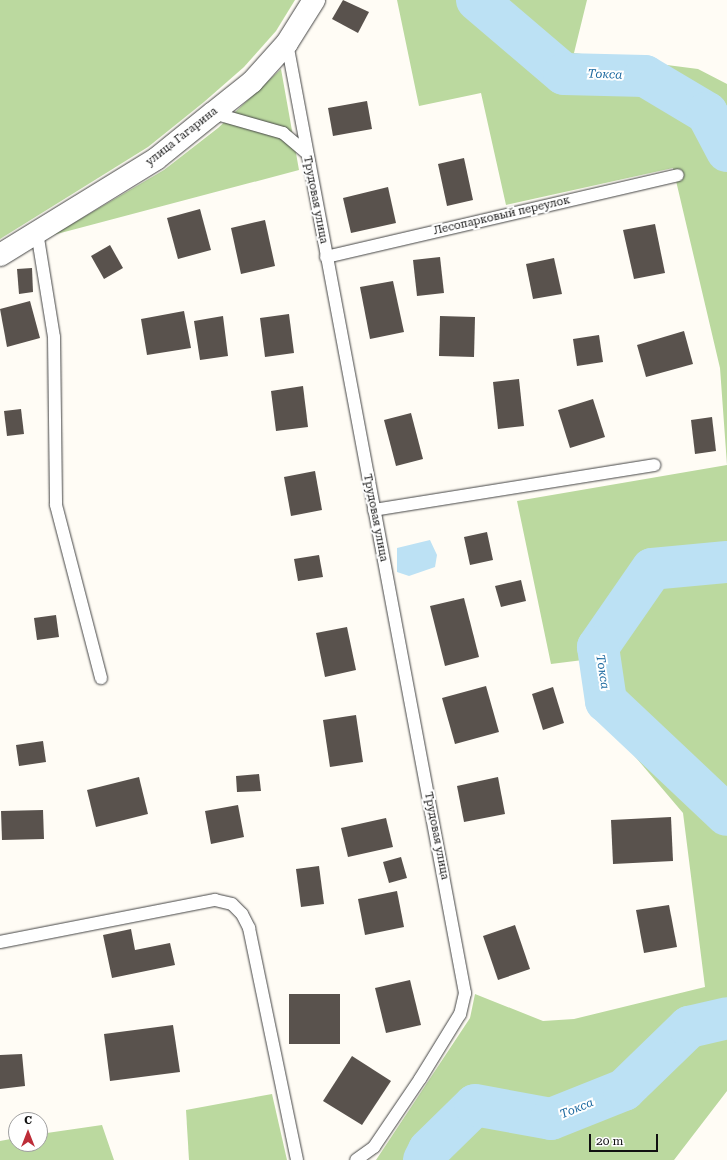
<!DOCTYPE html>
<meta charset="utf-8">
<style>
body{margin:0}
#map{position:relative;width:727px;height:1160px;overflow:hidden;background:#fffcf5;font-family:"Roboto Serif",serif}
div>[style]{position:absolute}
.forest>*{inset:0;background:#bbd99f}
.water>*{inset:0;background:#bce1f4}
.river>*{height:42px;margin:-21px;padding:0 21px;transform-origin:21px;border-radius:21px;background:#bce1f4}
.building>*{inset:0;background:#59524d}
.roads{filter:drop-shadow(0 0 1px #444) drop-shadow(0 0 1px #444)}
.lane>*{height:12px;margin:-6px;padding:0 6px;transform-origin:6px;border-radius:6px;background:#fff}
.street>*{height:22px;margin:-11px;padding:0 11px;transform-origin:11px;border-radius:11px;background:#fff}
span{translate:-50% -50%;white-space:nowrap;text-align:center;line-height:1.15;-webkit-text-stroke:4px #fff;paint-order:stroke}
.street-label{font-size:11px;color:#111}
.water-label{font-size:12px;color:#1d6aa0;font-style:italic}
.north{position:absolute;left:8px;top:1112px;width:40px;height:40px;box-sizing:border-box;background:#fff;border:1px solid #a0a0a0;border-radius:50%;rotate:0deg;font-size:11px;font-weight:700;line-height:16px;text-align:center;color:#111}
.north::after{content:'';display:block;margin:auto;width:14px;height:18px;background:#bd2d38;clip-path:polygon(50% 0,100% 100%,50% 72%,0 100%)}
.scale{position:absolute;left:589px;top:1134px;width:69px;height:18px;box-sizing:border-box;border:2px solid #111;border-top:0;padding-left:5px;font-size:12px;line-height:14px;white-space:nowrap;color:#111;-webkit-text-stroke:3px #fff;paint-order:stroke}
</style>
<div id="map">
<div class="forest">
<div style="clip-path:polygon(0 0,295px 0,276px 31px,244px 67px,204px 102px,148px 147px,0 239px)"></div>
<div style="clip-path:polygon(397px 0,587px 0,574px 53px,698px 69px,727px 84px,727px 1091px,674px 1160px,376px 1160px,470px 1018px,475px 994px,543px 1021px,574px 1019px,705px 987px,683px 813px,598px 713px,583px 660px,551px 664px,517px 501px,727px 465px,720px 368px,673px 168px,506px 205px,481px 93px,419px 106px)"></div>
<div style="clip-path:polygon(281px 69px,299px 170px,53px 235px,164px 170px,218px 128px)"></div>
<div style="clip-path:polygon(272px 1094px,287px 1160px,189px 1160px,186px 1110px)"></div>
<div style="clip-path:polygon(102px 1125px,114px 1160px,0 1160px,0 1141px,16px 1138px,16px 1144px,40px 1144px,40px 1134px)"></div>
</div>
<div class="water">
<div style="clip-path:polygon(430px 540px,437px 555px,435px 567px,409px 576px,397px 572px,397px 548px)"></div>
</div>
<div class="river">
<div style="left:477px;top:0;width:114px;rotate:40.4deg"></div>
<div style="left:564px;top:74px;width:81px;rotate:1.4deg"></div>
<div style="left:645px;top:76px;width:72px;rotate:30.8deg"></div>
<div style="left:707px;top:113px;width:43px;rotate:62.2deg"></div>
<div style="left:727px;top:562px;width:75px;rotate:174.7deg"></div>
<div style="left:652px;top:569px;width:95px;rotate:124.7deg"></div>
<div style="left:598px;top:647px;width:55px;rotate:81.6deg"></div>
<div style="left:606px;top:701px;width:166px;rotate:43.3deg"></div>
<div style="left:424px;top:1160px;width:11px;rotate:-63deg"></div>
<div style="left:429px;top:1150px;width:64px;rotate:-44.4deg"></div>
<div style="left:475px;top:1105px;width:77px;rotate:10.4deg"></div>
<div style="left:551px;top:1119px;width:79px;rotate:-21.7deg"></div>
<div style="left:624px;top:1090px;width:91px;rotate:-44.1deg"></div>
<div style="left:689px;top:1027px;width:39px;rotate:-13deg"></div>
</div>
<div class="building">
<div style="clip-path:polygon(343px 0,369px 12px,358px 33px,332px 19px)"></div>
<div style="clip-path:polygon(367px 101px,372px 129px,333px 136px,328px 108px)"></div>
<div style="clip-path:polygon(464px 158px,473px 200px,447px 206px,438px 164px)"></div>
<div style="clip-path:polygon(388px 187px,396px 223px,351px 233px,343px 198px)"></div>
<div style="clip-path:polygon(200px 209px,211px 250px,178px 259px,167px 218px)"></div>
<div style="clip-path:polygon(265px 220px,275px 266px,241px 274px,231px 228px)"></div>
<div style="clip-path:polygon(655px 224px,665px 273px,634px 279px,623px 230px)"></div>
<div style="clip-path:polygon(110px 245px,123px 268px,104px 279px,91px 256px)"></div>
<div style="clip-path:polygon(440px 257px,444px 293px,417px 296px,413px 260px)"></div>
<div style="clip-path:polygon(554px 258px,562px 294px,533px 299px,526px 264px)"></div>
<div style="clip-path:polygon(32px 268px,33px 292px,19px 294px,17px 269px)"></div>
<div style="clip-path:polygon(393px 281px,404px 332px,370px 339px,360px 287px)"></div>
<div style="clip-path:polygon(30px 301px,40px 338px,7px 347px,0 309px)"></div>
<div style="clip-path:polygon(184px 311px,191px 348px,147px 355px,141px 319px)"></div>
<div style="clip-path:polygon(289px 314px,294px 353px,265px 357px,260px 318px)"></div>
<div style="clip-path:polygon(223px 316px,228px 356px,200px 360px,194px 321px)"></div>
<div style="clip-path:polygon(440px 316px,475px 317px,474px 357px,439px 356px)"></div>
<div style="clip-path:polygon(684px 331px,693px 364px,646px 377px,637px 345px)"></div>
<div style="clip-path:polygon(599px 335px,603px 362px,577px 366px,573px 339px)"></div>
<div style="clip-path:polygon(519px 379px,524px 426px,498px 429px,493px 382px)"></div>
<div style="clip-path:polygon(303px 386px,308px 427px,276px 431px,271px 391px)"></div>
<div style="clip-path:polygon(593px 399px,605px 437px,570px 448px,558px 410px)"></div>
<div style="clip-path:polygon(21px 409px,24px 434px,7px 436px,4px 411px)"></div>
<div style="clip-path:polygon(411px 413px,423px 459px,396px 466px,384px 420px)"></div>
<div style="clip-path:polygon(712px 417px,716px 451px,695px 454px,691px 420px)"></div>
<div style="clip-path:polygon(315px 471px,322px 510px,291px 516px,284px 477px)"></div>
<div style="clip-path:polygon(487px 532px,493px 560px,470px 565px,464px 537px)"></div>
<div style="clip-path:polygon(319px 555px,323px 577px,298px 581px,294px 559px)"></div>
<div style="clip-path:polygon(521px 580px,526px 601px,501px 607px,495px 586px)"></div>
<div style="clip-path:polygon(464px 598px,479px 657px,445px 666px,430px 606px)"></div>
<div style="clip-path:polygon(56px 615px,59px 637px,37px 640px,34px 618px)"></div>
<div style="clip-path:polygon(347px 627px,356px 670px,325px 677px,316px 633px)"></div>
<div style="clip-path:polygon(486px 686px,499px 732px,455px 744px,442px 698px)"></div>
<div style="clip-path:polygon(553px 687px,564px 723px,543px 730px,532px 694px)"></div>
<div style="clip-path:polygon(356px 715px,363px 762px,330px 767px,323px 720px)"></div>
<div style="clip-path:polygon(43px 741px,46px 762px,19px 766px,16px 745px)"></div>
<div style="clip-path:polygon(259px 774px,261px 791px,237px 792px,236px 776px)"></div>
<div style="clip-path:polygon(139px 777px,148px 814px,96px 827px,87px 790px)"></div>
<div style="clip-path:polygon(498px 777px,505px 814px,464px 822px,457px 786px)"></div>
<div style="clip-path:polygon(238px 805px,244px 837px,211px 844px,205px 811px)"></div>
<div style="clip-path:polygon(43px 810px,44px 839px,2px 840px,1px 811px)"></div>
<div style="clip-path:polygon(671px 817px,673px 861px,613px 864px,611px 820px)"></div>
<div style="clip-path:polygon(386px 818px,393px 847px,348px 857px,341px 828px)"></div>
<div style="clip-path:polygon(401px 857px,407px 878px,389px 883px,383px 862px)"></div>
<div style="clip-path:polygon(319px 866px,324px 904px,301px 907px,296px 869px)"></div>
<div style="clip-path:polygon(397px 891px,404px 927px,365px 935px,358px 899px)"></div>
<div style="clip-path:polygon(669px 905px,677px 947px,644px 953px,636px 910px)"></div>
<div style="clip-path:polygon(515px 925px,530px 969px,498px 980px,483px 936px)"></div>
<div style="clip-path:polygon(131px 929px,135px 950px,170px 943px,175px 965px,112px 978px,103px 935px)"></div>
<div style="clip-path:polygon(410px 980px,421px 1025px,386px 1033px,375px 988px)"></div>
<div style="clip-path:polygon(289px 994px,340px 994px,340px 1044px,289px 1044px)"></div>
<div style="clip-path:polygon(173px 1025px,180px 1072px,110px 1081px,104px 1034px)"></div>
<div style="clip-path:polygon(22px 1054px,25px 1086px,0 1089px,0 1055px)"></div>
<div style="clip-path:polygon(352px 1056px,391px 1081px,362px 1125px,323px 1101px)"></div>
</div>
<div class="roads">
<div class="lane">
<div style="left:287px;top:43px;width:967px;rotate:79.39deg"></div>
<div style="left:465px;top:993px;width:22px;rotate:103deg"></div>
<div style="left:460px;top:1014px;width:76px;rotate:121.6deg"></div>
<div style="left:420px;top:1079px;width:82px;rotate:124.1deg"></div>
<div style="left:374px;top:1147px;width:22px;rotate:144deg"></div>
<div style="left:213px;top:113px;width:73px;rotate:15.9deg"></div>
<div style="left:283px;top:133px;width:30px;rotate:40deg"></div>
<div style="left:37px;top:232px;width:106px;rotate:80.8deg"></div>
<div style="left:54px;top:337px;width:168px;rotate:89.3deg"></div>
<div style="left:56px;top:505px;width:179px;rotate:75.4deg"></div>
<div style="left:326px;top:257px;width:361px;rotate:-13.1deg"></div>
<div style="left:374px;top:510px;width:284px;rotate:-9.1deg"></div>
<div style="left:0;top:942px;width:219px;rotate:-11.1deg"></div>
<div style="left:215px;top:900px;width:17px;rotate:13deg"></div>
<div style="left:232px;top:904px;width:14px;rotate:45deg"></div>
<div style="left:242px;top:914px;width:16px;rotate:63deg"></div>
<div style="left:249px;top:928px;width:237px;rotate:78.3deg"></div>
</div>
<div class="street">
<div style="left:0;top:255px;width:183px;rotate:-31.6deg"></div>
<div style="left:156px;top:159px;width:73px;rotate:-38.9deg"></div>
<div style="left:213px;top:113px;width:50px;rotate:-38.5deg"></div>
<div style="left:252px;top:82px;width:52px;rotate:-48.1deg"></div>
<div style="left:287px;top:43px;width:51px;rotate:-57.9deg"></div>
</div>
</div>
<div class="street-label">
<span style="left:182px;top:137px;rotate:-38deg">улица Гагарина</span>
<span style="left:315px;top:200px;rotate:79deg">Трудовая улица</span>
<span style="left:502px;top:216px;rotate:-13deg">Лесопарковый переулок</span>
<span style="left:375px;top:518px;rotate:79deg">Трудовая улица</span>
<span style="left:436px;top:836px;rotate:79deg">Трудовая улица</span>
</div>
<div class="water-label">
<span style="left:605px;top:75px;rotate:2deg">Токса</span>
<span style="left:602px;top:672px;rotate:81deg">Токса</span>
<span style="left:577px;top:1109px;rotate:-22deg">Токса</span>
</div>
<div class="north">С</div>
<div class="scale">20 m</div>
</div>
